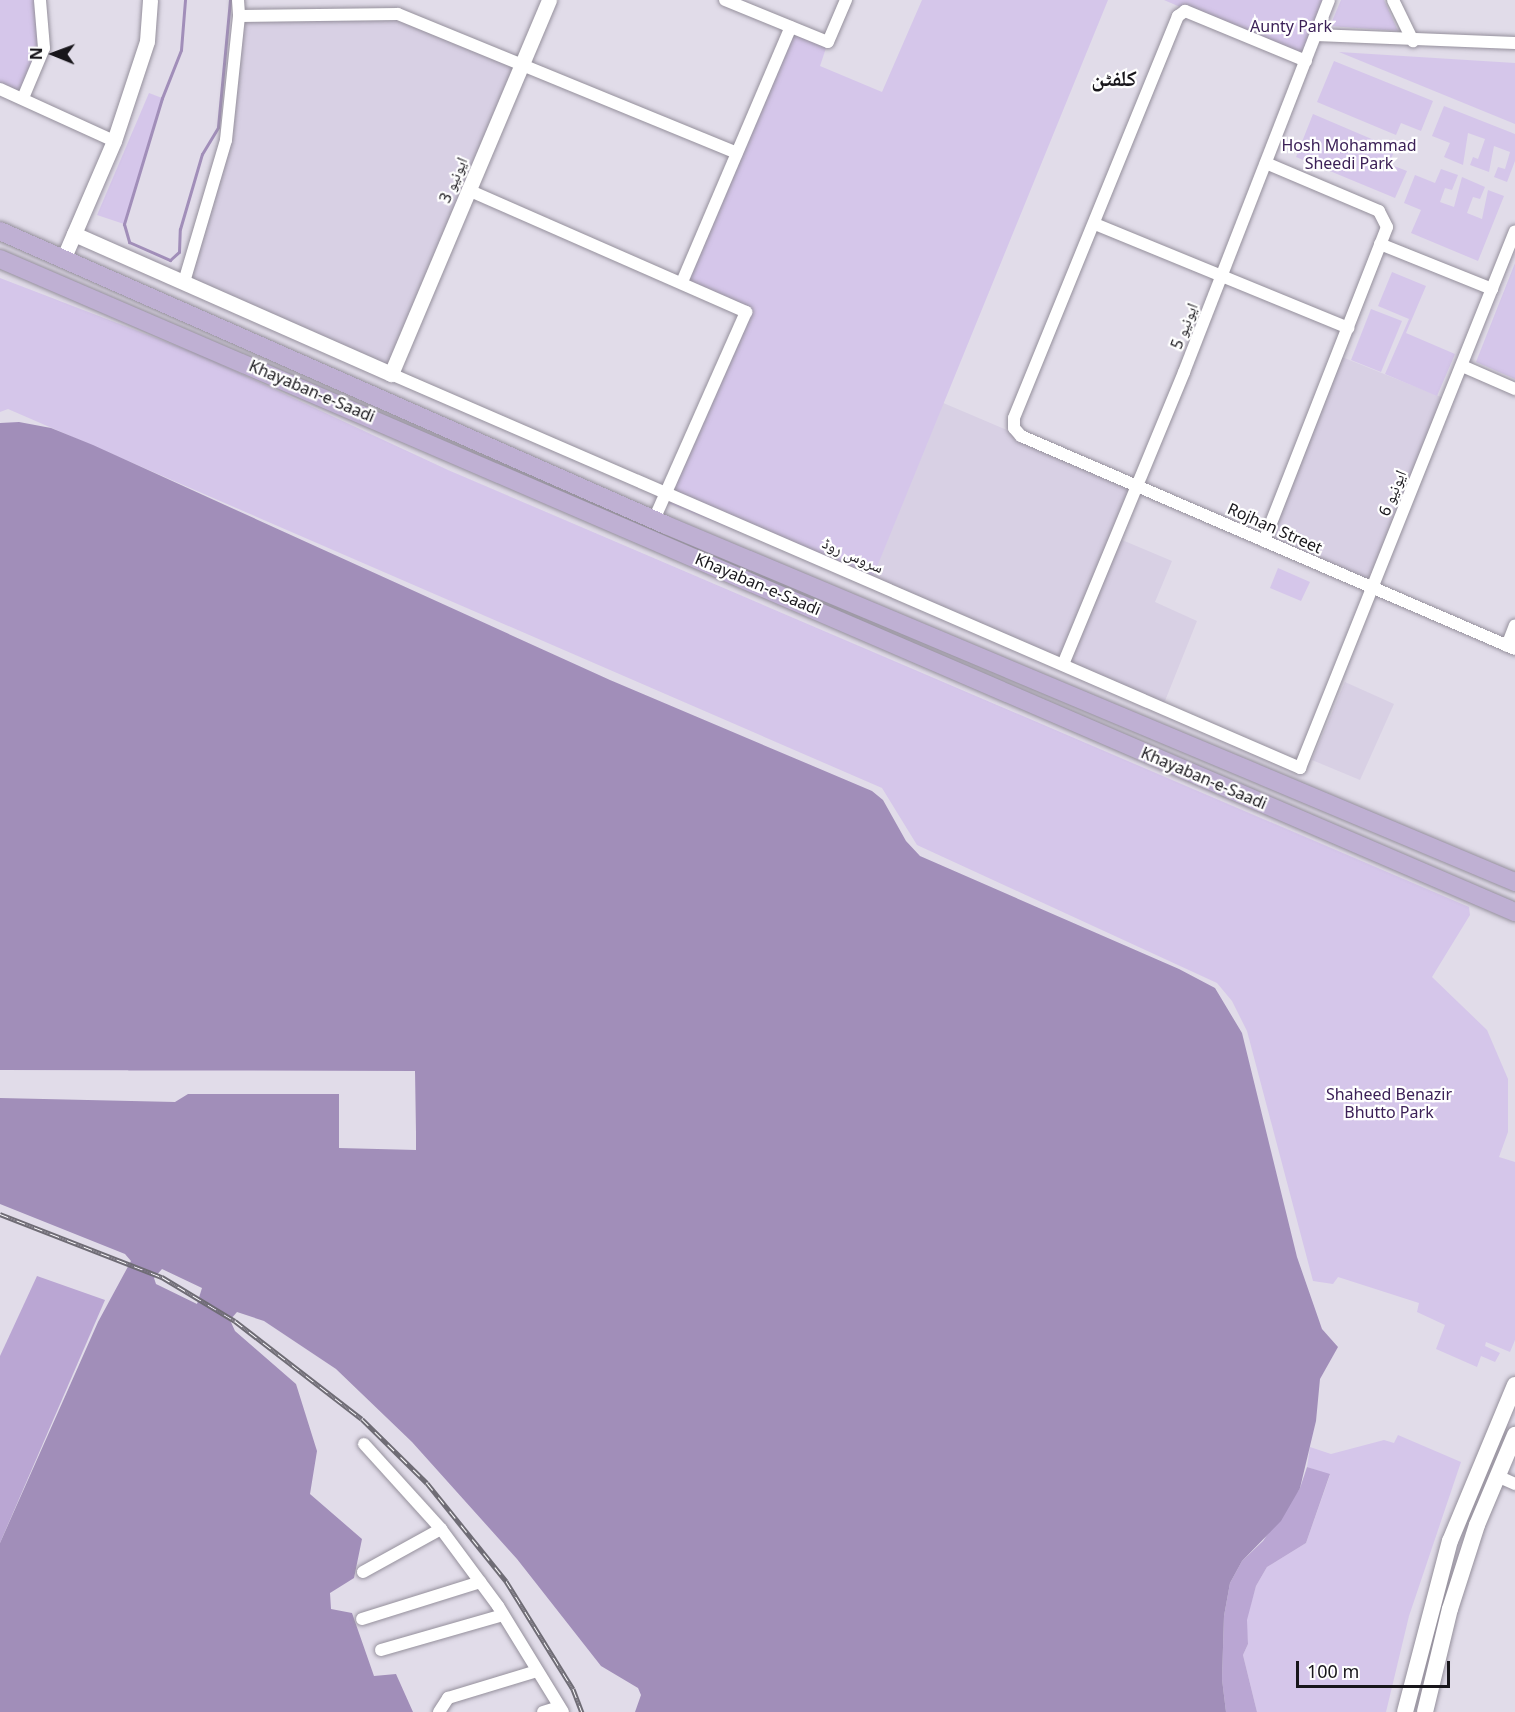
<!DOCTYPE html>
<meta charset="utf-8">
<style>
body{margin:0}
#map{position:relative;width:1515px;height:1712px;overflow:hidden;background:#e1dce9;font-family:"Noto Sans","Noto Naskh Arabic",sans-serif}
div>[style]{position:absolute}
.built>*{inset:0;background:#d8d0e4}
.green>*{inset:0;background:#d5c6ea}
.forest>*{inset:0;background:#baa6d3}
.water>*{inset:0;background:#a18eb9}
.stream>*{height:3px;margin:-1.5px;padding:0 1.5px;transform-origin:1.5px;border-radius:1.5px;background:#a18eb9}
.roads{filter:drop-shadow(0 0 2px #95909c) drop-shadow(0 0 2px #95909c)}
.minor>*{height:12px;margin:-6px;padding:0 6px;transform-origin:6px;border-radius:6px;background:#fff}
.tertiary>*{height:15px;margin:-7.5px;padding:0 7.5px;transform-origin:7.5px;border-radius:7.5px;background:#fff}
.secondary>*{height:16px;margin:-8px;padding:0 8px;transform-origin:8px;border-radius:8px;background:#fff}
.primary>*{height:18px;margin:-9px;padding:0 9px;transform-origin:9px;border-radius:9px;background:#bfb0d3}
.rail>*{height:5px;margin-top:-2.5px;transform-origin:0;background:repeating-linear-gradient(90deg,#fff 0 9px,#6f6c75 0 18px);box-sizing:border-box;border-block:2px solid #6f6c75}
span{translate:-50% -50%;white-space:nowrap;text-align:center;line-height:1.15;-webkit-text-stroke:4.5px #fff;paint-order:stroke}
.park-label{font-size:16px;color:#3c2157}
.street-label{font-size:16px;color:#18161b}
.district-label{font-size:22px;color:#18161b;font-weight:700}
.north{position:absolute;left:24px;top:24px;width:60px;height:60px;-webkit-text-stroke:4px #fff;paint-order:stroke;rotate:271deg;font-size:16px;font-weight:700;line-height:24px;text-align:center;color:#18161b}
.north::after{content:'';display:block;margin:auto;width:21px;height:27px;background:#18161b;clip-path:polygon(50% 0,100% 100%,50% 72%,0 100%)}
.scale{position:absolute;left:1296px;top:1661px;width:154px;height:27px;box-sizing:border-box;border:3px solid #18161b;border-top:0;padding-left:8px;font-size:18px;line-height:21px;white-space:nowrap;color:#18161b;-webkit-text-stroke:4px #fff;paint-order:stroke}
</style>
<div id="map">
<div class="built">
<div style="clip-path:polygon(398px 14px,522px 64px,391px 374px,184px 282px,211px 199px,239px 16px)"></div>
<div style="clip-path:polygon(1337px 355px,1451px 401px,1375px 590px,1264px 541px)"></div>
<div style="clip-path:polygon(941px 402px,1136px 485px,1115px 537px,1172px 561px,1155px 602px,1197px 621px,1163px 706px,870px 584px)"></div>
<div style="clip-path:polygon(1345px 682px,1394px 704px,1360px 780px,1312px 760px)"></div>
</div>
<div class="green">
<div style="clip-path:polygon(0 0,43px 0,44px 48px,29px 95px,0 84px)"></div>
<div style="clip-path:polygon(922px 0,1108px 0,870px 584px,668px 503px,746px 312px,682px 282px,791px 27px,828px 42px,820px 66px,882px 92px)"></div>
<div style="clip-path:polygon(1164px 0,1329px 0,1306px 61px)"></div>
<div style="clip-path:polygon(1341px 0,1384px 0,1398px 31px,1330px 26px)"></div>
<div style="clip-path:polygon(1339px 52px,1515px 63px,1515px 124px)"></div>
<div style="clip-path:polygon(1334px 61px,1433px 101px,1421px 131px,1401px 123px,1396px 135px,1317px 102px)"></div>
<div style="clip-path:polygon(149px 93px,162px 98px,124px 224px,97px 215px)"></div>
<div style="clip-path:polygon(1444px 106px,1515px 134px,1515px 161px,1507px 182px,1494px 177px,1498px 167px,1505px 169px,1510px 152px,1494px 146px,1489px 172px,1470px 165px,1473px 157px,1478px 159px,1485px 139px,1468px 133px,1463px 165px,1444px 157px,1450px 143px,1432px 136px)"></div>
<div style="clip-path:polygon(1313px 114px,1395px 149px,1389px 164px,1407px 171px,1395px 198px,1296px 157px)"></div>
<div style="clip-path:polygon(1441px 169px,1458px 175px,1452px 190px,1445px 188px,1440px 202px,1454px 207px,1462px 177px,1485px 187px,1480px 199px,1473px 197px,1467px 213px,1482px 219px,1488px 190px,1504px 196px,1478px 261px,1411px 233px,1421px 210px,1404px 203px,1415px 175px,1435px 183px)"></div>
<div style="clip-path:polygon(1515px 263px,1515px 379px,1476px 362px)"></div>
<div style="clip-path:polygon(1392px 272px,1426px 286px,1406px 333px,1455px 354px,1437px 396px,1385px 374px,1409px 319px,1378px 306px)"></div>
<div style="clip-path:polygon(0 278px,203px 356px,448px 470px,1469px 907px,1470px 915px,1432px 977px,1487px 1030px,1508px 1079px,1508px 1132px,1499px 1157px,1515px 1162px,1515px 1340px,1510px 1352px,1486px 1342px,1485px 1346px,1500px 1353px,1495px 1362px,1481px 1356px,1477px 1367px,1436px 1349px,1445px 1325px,1417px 1312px,1419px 1303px,1338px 1277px,1333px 1284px,1313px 1281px,1247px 1031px,1232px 1001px,1217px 983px,917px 845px,882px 788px,8px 409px,0 412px)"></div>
<div style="clip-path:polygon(1371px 309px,1402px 321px,1381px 372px,1351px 360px)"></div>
<div style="clip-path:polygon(1278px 568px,1310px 582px,1301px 601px,1270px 588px)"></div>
<div style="clip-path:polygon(1398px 1435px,1461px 1462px,1409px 1616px,1386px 1712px,1257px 1712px,1243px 1655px,1248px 1644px,1246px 1620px,1256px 1586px,1267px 1567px,1306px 1543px,1330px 1475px,1307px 1467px,1310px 1447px,1331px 1454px,1384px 1440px,1394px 1443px)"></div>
</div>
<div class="forest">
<div style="clip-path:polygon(37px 1276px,105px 1300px,0 1543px,0 1356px)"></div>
<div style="clip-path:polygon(1307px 1467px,1330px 1474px,1306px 1543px,1267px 1567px,1256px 1586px,1247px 1620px,1248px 1644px,1243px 1655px,1257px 1712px,1226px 1712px,1222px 1679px,1224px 1616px,1230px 1583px,1242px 1561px,1263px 1541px,1300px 1488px)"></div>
</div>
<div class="water">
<div style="clip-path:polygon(evenodd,19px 422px,51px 428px,93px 445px,610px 680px,872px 791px,883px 800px,906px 841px,920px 856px,1179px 969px,1215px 988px,1242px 1033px,1297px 1257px,1322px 1329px,1338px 1347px,1320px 1379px,1316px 1421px,1300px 1488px,1281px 1521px,1242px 1561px,1230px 1583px,1224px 1616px,1222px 1679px,1226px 1712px,635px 1712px,641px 1695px,638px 1688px,601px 1666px,517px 1559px,412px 1442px,336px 1369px,264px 1321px,237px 1312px,230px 1320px,235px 1331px,296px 1384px,317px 1451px,310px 1494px,362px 1539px,354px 1578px,330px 1593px,331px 1609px,352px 1613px,374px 1676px,396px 1674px,413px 1712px,0 1712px,0 1543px,98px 1322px,131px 1261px,125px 1254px,0 1204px,0 1098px,175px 1102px,188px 1094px,339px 1094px,339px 1148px,416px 1150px,416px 1133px,415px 1071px,0 1070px,0 423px,19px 422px,162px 1269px,202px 1288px,197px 1304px,156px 1284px,154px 1278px,162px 1269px)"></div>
</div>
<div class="stream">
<div style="left:185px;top:0;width:50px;rotate:94.6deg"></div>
<div style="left:181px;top:50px;width:52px;rotate:111.6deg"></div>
<div style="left:162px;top:98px;width:132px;rotate:106.8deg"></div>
<div style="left:124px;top:224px;width:19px;rotate:74deg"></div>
<div style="left:129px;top:242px;width:45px;rotate:23.7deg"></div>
<div style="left:170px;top:260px;width:12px;rotate:-42deg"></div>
<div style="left:179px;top:252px;width:23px;rotate:-88deg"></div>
<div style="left:180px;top:229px;width:78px;rotate:-73.7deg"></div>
<div style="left:202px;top:154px;width:31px;rotate:-59deg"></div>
<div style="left:218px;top:127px;width:128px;rotate:-84.6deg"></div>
</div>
<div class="roads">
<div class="minor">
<div style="left:238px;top:0;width:16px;rotate:86deg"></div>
<div style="left:239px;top:16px;width:159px;rotate:-0.7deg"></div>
<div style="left:398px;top:14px;width:366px;rotate:22.3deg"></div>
<div style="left:725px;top:0;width:111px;rotate:22.2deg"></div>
<div style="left:828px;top:42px;width:46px;rotate:-66.8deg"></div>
<div style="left:1393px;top:0;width:46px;rotate:64deg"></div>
<div style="left:1316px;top:35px;width:199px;rotate:2.3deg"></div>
<div style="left:1306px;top:61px;width:131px;rotate:-157.5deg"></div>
<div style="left:1185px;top:11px;width:9px;rotate:144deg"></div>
<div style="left:1178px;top:16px;width:434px;rotate:112.2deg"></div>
<div style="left:1014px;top:418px;width:10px;rotate:90deg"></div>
<div style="left:1014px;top:428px;width:11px;rotate:49deg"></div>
<div style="left:1021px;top:436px;width:538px;rotate:23.32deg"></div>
<div style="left:0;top:89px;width:125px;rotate:24.5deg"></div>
<div style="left:23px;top:98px;width:54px;rotate:-67.2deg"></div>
<div style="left:44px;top:48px;width:48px;rotate:-94.8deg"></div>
<div style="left:468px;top:190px;width:304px;rotate:23.7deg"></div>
<div style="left:746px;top:312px;width:227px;rotate:113.9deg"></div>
<div style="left:1095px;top:224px;width:274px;rotate:22.3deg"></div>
<div style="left:1380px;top:244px;width:121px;rotate:21.9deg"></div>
<div style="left:184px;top:282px;width:148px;rotate:-73.5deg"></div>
<div style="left:226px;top:140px;width:125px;rotate:-84deg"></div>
<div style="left:682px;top:282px;width:277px;rotate:-66.9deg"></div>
<div style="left:1462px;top:366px;width:58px;rotate:23.5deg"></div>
<div style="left:391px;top:374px;width:991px;rotate:23.43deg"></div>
<div style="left:1300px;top:768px;width:578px;rotate:-68.18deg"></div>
<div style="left:1264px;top:541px;width:337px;rotate:-68.6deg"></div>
<div style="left:1387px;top:227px;width:18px;rotate:-117deg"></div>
<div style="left:1379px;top:211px;width:123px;rotate:-157deg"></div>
<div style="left:1507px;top:646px;width:22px;rotate:-69deg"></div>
<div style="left:1064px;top:662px;width:314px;rotate:-67.5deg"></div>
<div style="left:1184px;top:372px;width:399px;rotate:-68.7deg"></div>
<div style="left:364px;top:1444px;width:115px;rotate:47.8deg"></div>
<div style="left:441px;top:1529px;width:96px;rotate:53.5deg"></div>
<div style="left:498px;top:1606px;width:124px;rotate:58.5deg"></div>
<div style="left:1497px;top:1476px;width:20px;rotate:24deg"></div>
<div style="left:363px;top:1572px;width:89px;rotate:-28.9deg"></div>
<div style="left:362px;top:1619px;width:124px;rotate:-17.4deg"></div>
<div style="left:381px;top:1650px;width:127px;rotate:-16deg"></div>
<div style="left:439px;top:1712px;width:17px;rotate:-57deg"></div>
<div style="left:448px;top:1698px;width:93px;rotate:-16.9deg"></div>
<div style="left:543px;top:1712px;width:17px;rotate:-17deg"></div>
</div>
<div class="tertiary">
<div style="left:74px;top:234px;width:347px;rotate:23.8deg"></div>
<div style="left:391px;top:374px;width:406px;rotate:-67.1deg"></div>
<div style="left:64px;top:257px;width:126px;rotate:-66.7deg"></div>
<div style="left:114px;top:141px;width:105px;rotate:-71.7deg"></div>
<div style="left:147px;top:41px;width:41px;rotate:-85.8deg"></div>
</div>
<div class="secondary">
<div style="left:1405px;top:1712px;width:177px;rotate:-75.3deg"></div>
<div style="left:1450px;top:1541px;width:169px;rotate:-67.4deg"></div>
<div style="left:1425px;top:1712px;width:106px;rotate:-76.4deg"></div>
<div style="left:1450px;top:1609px;width:88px;rotate:-72.2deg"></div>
<div style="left:1477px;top:1525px;width:98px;rotate:-67.1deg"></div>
</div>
<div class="primary">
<div style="left:0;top:231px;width:728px;rotate:23.82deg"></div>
<div style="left:666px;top:525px;width:921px;rotate:22.81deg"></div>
<div style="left:0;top:259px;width:1650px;rotate:23.32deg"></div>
</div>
</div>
<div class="rail">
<div style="left:0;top:1214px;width:174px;rotate:21.3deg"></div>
<div style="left:162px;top:1277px;width:85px;rotate:31.1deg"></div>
<div style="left:235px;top:1321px;width:160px;rotate:37.7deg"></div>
<div style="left:362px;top:1419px;width:91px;rotate:44.6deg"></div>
<div style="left:427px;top:1483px;width:126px;rotate:51.1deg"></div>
<div style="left:506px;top:1581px;width:127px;rotate:58.2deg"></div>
<div style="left:573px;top:1689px;width:25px;rotate:69deg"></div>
</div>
<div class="park-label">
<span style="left:1291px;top:26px">Aunty Park</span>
<span style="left:1349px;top:154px">Hosh Mohammad<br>Sheedi Park</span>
<span style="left:1389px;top:1103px">Shaheed Benazir<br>Bhutto Park</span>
</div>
<div class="street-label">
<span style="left:453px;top:180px;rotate:-67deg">ایونیو 3</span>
<span style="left:1184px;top:326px;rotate:-69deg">ایونیو 5</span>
<span style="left:312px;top:391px;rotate:23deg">Khayaban-e-Saadi</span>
<span style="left:1392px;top:493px;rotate:-68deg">ایونیو 6</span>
<span style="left:1275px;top:528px;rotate:24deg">Rojhan Street</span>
<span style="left:853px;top:555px;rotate:24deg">سروس روڈ</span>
<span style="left:758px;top:584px;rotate:23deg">Khayaban-e-Saadi</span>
<span style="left:1204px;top:778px;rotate:23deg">Khayaban-e-Saadi</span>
</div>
<div class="district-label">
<span style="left:1114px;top:78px">کلفٹن</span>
</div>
<div class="north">N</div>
<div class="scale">100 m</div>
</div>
